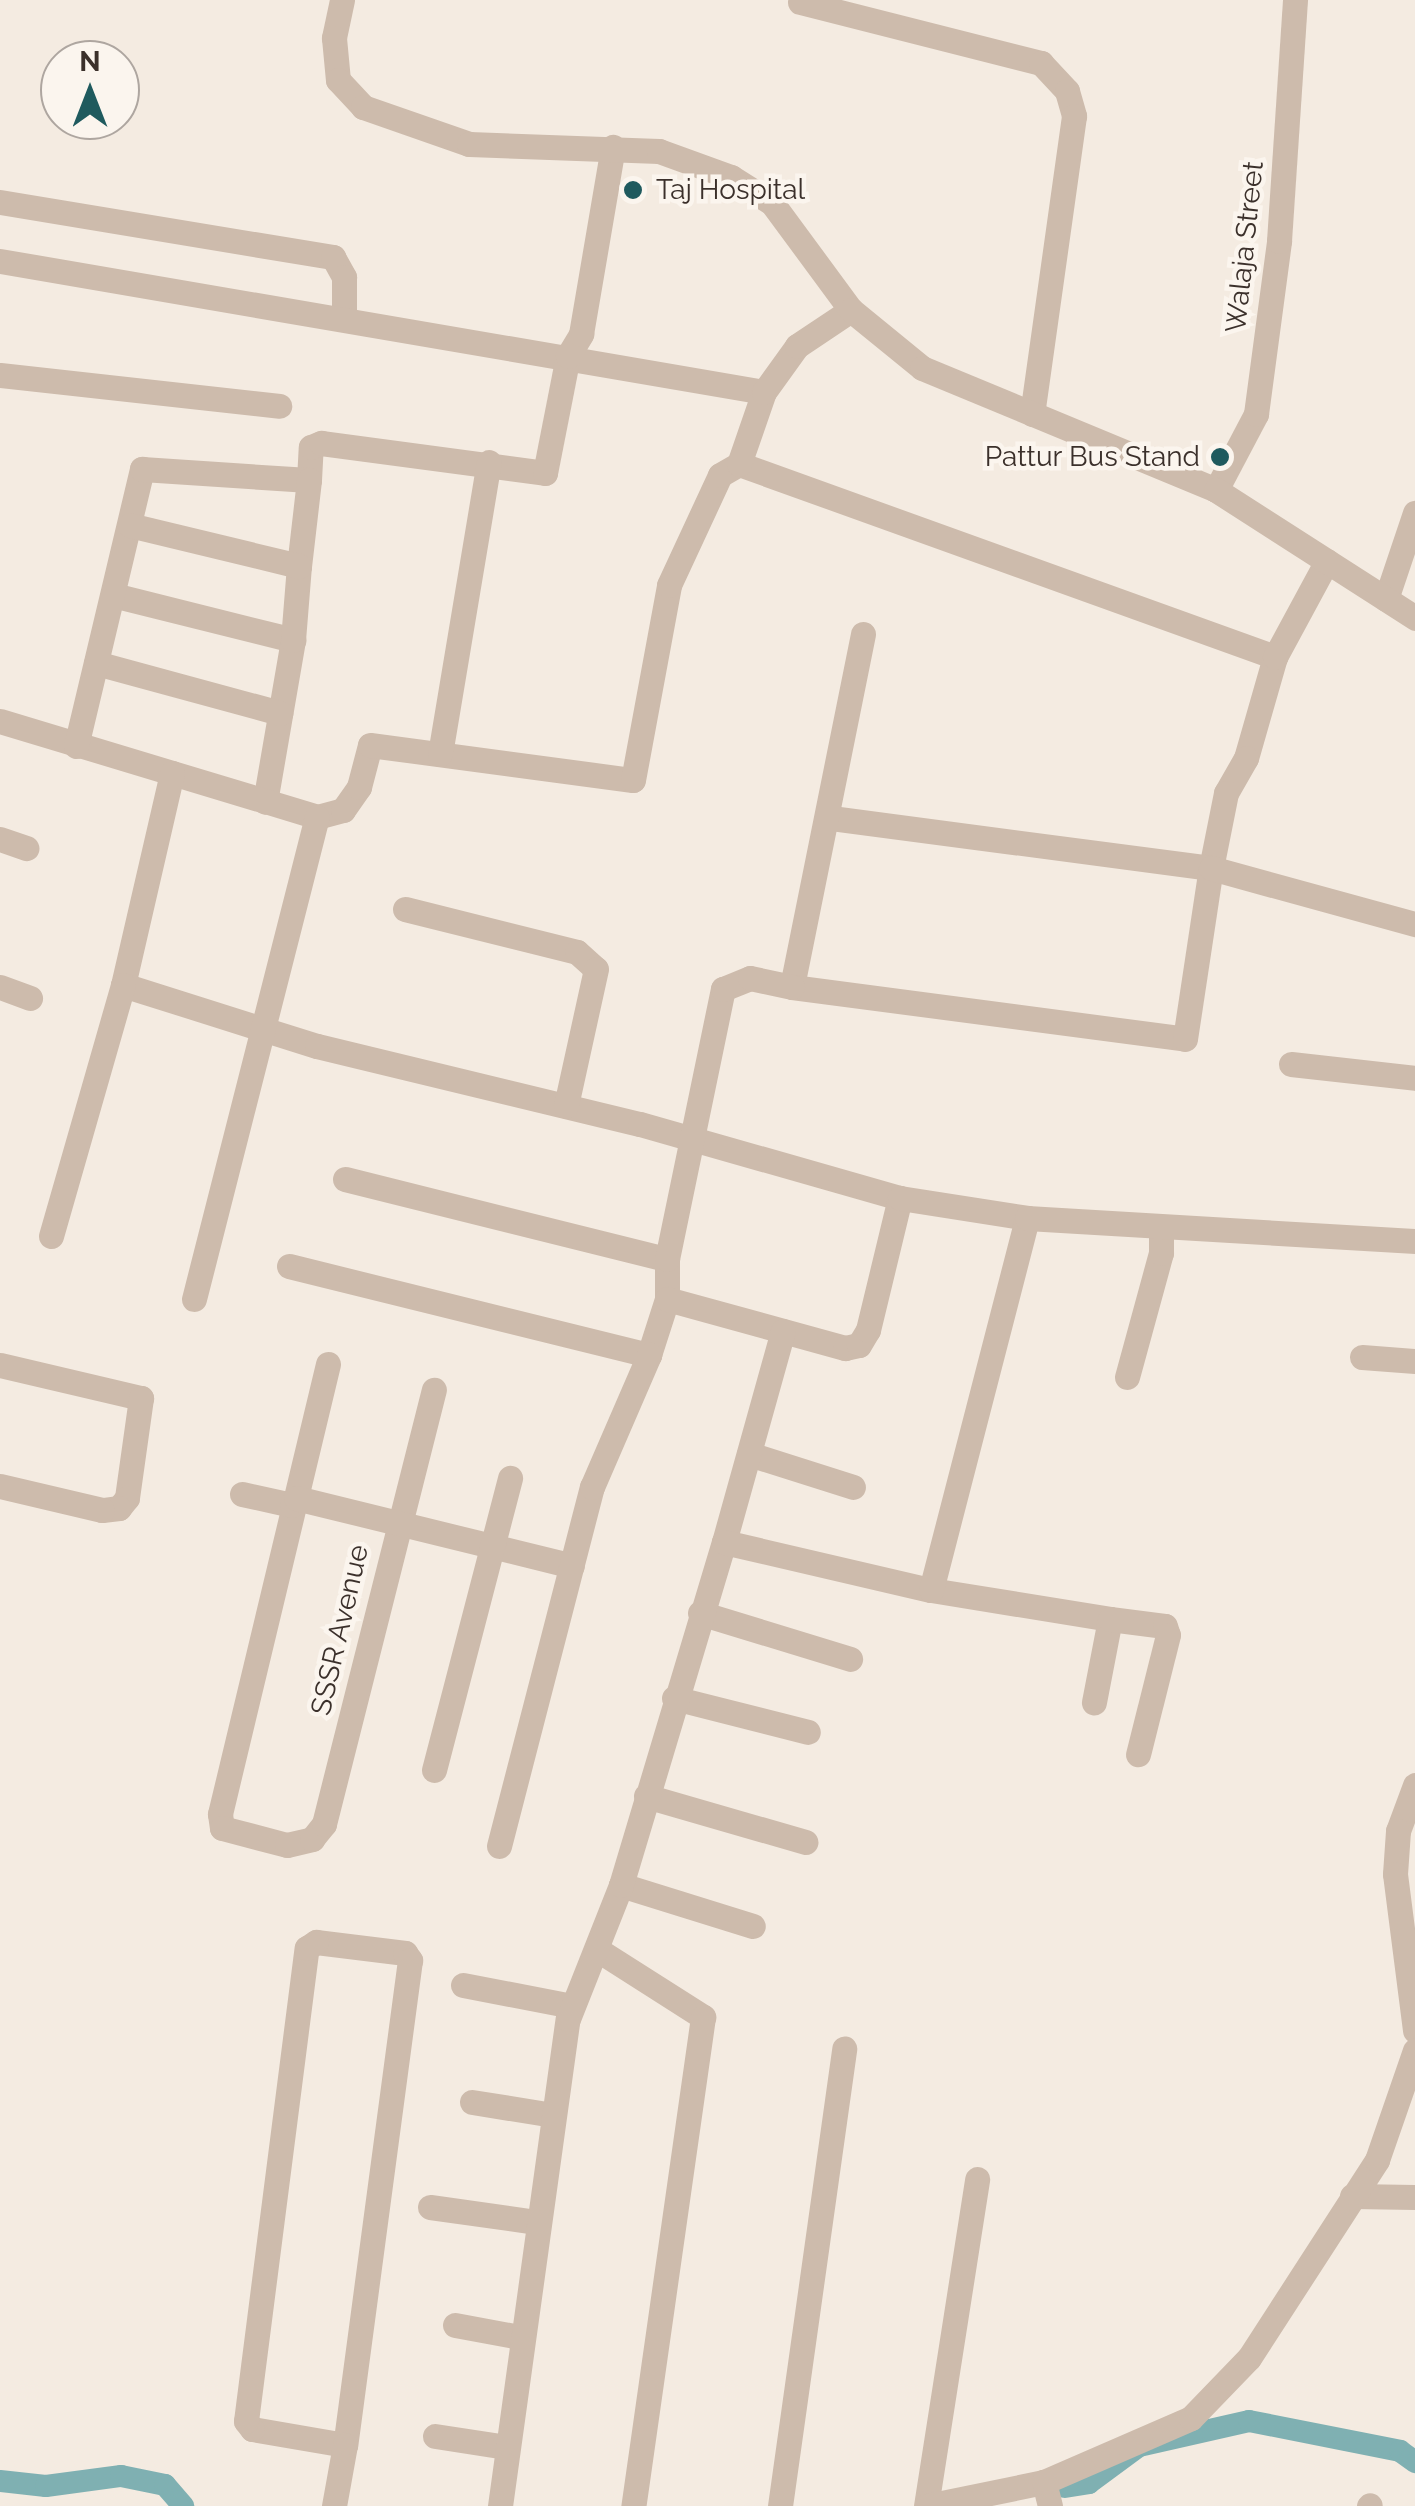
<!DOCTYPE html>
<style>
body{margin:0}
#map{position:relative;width:1415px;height:2506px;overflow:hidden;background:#f4ebe1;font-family:Raleway,sans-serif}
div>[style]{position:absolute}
.canal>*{height:22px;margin:-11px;padding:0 11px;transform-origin:11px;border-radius:11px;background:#7fb0b2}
.minor>*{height:25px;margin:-12.5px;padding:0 12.5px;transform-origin:12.5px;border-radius:12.5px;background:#cdbbac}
.tertiary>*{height:25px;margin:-12.5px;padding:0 12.5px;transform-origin:12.5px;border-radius:12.5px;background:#cdbbac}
.dots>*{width:28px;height:28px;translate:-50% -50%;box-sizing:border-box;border:5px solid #fbf5ee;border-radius:50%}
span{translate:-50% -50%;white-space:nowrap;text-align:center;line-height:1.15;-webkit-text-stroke:9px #fbf5ee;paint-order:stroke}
.poi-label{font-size:28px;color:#3b302b}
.left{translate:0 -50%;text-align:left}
.right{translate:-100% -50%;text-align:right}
.street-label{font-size:28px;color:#3b302b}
.north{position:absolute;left:40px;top:40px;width:100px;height:100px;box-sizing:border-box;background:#fbf5ee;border:2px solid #aea6a0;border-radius:50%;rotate:0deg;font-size:28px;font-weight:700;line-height:40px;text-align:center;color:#3b302b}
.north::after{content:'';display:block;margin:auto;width:35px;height:45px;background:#1f5a5e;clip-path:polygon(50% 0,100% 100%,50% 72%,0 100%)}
</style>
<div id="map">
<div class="canal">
<div style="left:0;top:2481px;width:46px;rotate:6.2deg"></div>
<div style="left:46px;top:2486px;width:76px;rotate:-7.6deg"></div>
<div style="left:121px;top:2476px;width:45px;rotate:11.6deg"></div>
<div style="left:165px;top:2485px;width:28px;rotate:49deg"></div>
<div style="left:1065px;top:2487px;width:24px;rotate:-9deg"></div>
<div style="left:1089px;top:2483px;width:62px;rotate:-36.5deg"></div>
<div style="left:1139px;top:2446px;width:113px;rotate:-12.8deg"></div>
<div style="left:1249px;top:2421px;width:154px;rotate:11.2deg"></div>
<div style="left:1400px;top:2451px;width:19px;rotate:36deg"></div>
</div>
<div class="minor">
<div style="left:800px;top:2px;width:249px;rotate:14.2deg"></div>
<div style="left:1041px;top:63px;width:38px;rotate:47deg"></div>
<div style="left:1067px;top:91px;width:26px;rotate:74deg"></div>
<div style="left:1074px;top:116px;width:301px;rotate:98deg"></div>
<div style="left:0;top:202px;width:338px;rotate:9.4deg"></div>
<div style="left:333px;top:257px;width:23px;rotate:61deg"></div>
<div style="left:344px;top:277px;width:39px;rotate:90deg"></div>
<div style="left:0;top:261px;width:775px;rotate:9.73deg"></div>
<div style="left:0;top:375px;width:281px;rotate:6.3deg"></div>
<div style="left:739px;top:464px;width:570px;rotate:19.8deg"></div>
<div style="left:1275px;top:657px;width:105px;rotate:106deg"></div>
<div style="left:1246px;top:758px;width:40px;rotate:119.7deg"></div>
<div style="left:1226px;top:793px;width:76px;rotate:101.3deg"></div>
<div style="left:1211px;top:868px;width:385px;rotate:-172.5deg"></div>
<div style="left:309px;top:480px;width:33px;rotate:-87deg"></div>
<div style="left:311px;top:447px;width:11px;rotate:-22deg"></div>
<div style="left:321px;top:443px;width:226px;rotate:7.6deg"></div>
<div style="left:545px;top:473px;width:119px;rotate:-78.9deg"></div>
<div style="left:568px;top:356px;width:26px;rotate:-59deg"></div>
<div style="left:581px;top:334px;width:190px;rotate:-80.3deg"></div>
<div style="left:1216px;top:490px;width:86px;rotate:-62.2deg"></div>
<div style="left:1256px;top:414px;width:175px;rotate:-82.4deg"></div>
<div style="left:1279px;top:241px;width:242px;rotate:-86.2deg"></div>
<div style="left:113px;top:595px;width:186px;rotate:14deg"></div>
<div style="left:293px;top:640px;width:164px;rotate:99.8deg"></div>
<div style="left:1386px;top:599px;width:91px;rotate:-71.4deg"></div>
<div style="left:863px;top:634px;width:360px;rotate:101.4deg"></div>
<div style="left:792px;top:987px;width:396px;rotate:7.5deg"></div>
<div style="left:1185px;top:1039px;width:173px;rotate:-81.4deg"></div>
<div style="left:1211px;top:868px;width:212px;rotate:15.4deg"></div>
<div style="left:293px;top:640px;width:74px;rotate:-85.4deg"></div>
<div style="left:1275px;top:657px;width:109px;rotate:-61.6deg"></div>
<div style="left:96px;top:663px;width:191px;rotate:15.2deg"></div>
<div style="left:0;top:721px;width:331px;rotate:16.8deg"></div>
<div style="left:317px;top:817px;width:27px;rotate:-15deg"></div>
<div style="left:343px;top:810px;width:28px;rotate:-55deg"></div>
<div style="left:359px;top:787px;width:43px;rotate:-75.3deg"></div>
<div style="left:370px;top:745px;width:265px;rotate:7.6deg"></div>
<div style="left:633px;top:780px;width:198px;rotate:-79.5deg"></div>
<div style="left:669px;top:585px;width:121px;rotate:-65.1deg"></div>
<div style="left:720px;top:475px;width:22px;rotate:-30deg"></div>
<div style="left:739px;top:464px;width:76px;rotate:-70.9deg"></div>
<div style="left:764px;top:392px;width:57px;rotate:-54.3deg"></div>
<div style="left:797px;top:346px;width:65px;rotate:-33.7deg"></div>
<div style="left:76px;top:746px;width:285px;rotate:-76.6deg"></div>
<div style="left:142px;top:469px;width:167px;rotate:3.8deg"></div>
<div style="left:309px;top:480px;width:87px;rotate:96.6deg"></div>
<div style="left:299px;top:566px;width:174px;rotate:-166.4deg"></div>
<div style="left:440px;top:754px;width:296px;rotate:-80.5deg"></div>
<div style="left:172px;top:773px;width:218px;rotate:103deg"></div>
<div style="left:123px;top:985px;width:203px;rotate:17.5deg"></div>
<div style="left:317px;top:1046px;width:332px;rotate:13.6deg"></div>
<div style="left:640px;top:1124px;width:270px;rotate:15.9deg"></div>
<div style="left:0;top:839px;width:28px;rotate:19deg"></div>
<div style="left:405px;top:909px;width:177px;rotate:14deg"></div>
<div style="left:577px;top:952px;width:25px;rotate:42deg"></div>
<div style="left:596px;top:969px;width:140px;rotate:102.4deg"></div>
<div style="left:0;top:987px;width:32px;rotate:20deg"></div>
<div style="left:1291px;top:1064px;width:125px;rotate:6.4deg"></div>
<div style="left:345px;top:1179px;width:332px;rotate:14deg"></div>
<div style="left:667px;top:1259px;width:40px;rotate:90deg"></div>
<div style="left:51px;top:1236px;width:261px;rotate:-74deg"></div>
<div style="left:667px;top:1259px;width:276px;rotate:-78.3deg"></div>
<div style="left:723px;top:989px;width:29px;rotate:-22deg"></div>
<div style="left:750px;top:978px;width:43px;rotate:12.1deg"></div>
<div style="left:289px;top:1266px;width:371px;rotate:13.9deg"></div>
<div style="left:649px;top:1355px;width:59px;rotate:-72.2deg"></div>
<div style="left:667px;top:1299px;width:185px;rotate:15.4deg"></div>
<div style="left:845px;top:1348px;width:14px;rotate:-12deg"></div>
<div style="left:859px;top:1345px;width:17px;rotate:-59deg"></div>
<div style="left:868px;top:1330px;width:136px;rotate:-76.4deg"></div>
<div style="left:900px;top:1198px;width:129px;rotate:8.9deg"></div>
<div style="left:194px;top:1299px;width:497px;rotate:-75.7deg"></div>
<div style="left:1362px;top:1357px;width:53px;rotate:4.3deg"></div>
<div style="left:328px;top:1364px;width:463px;rotate:103.5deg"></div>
<div style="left:220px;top:1814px;width:14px;rotate:82deg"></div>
<div style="left:222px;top:1828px;width:67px;rotate:14.7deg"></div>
<div style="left:287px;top:1845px;width:26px;rotate:-13deg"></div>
<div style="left:312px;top:1839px;width:19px;rotate:-51deg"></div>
<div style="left:324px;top:1824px;width:448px;rotate:-75.8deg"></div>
<div style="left:0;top:1365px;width:145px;rotate:13.2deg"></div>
<div style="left:141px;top:1398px;width:101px;rotate:98deg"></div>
<div style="left:127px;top:1498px;width:13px;rotate:129deg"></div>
<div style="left:119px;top:1508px;width:17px;rotate:173deg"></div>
<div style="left:102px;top:1510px;width:105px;rotate:-166.8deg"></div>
<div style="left:1127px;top:1377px;width:129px;rotate:-74.7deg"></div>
<div style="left:1161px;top:1253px;width:26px;rotate:-90deg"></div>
<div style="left:749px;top:1454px;width:109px;rotate:17.6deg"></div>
<div style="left:242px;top:1494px;width:51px;rotate:12.4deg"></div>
<div style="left:292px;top:1505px;width:8px;rotate:-60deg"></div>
<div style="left:296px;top:1498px;width:284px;rotate:13.8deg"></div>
<div style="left:724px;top:1542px;width:219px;rotate:-74.4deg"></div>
<div style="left:931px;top:1590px;width:181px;rotate:9.2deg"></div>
<div style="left:1110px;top:1619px;width:85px;rotate:100.9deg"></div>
<div style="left:700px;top:1613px;width:157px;rotate:17deg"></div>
<div style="left:1110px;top:1619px;width:55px;rotate:7.3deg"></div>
<div style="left:1165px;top:1626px;width:9px;rotate:72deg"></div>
<div style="left:1168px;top:1635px;width:123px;rotate:104.1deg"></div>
<div style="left:674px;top:1698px;width:138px;rotate:14.2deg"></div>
<div style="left:434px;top:1770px;width:302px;rotate:-75.4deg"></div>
<div style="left:1415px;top:1785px;width:49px;rotate:110.3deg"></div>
<div style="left:1398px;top:1831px;width:43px;rotate:94deg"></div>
<div style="left:1395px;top:1874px;width:158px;rotate:82.7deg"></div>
<div style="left:646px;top:1796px;width:166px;rotate:16.1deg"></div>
<div style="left:499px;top:1846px;width:371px;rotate:-75.5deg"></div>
<div style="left:592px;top:1487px;width:144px;rotate:-66.6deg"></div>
<div style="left:621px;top:1885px;width:138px;rotate:17.3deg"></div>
<div style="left:316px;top:1942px;width:90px;rotate:7deg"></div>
<div style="left:405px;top:1953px;width:9px;rotate:54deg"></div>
<div style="left:410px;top:1960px;width:489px;rotate:97.6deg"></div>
<div style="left:345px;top:2445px;width:94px;rotate:-170.2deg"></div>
<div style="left:252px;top:2429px;width:10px;rotate:-127deg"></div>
<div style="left:246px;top:2421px;width:477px;rotate:-82.7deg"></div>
<div style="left:307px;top:1948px;width:11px;rotate:-34deg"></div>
<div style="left:598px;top:1950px;width:125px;rotate:32.5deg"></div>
<div style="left:703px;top:2017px;width:494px;rotate:98.1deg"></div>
<div style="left:463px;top:1985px;width:111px;rotate:10.9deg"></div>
<div style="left:472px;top:2102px;width:82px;rotate:9.1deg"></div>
<div style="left:1352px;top:2196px;width:63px;rotate:0.9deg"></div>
<div style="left:430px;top:2207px;width:108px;rotate:8deg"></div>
<div style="left:455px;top:2325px;width:66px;rotate:10.5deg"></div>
<div style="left:435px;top:2436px;width:73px;rotate:8.7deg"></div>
<div style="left:334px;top:2506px;width:62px;rotate:-79.8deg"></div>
<div style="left:500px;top:2506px;width:492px;rotate:-82.1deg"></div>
<div style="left:568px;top:2019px;width:144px;rotate:-68.4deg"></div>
<div style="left:621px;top:1885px;width:358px;rotate:-73.3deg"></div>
<div style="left:724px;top:1542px;width:212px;rotate:13.1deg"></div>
<div style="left:931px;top:1590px;width:384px;rotate:-75.5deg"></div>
<div style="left:1027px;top:1218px;width:389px;rotate:3.4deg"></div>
<div style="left:780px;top:2506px;width:462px;rotate:-82deg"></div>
<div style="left:926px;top:2506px;width:331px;rotate:-81.1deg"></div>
<div style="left:927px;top:2506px;width:119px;rotate:-11.6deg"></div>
<div style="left:1050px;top:2506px;width:25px;rotate:-104deg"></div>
<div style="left:1044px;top:2482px;width:160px;rotate:-23.5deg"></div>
<div style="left:1191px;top:2418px;width:83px;rotate:-46deg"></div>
<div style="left:1249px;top:2358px;width:236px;rotate:-57.1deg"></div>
<div style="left:1377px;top:2160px;width:116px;rotate:-70.9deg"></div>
<div style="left:1369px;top:2506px;width:1px;rotate:-45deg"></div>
</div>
<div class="tertiary">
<div style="left:342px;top:0;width:39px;rotate:102deg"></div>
<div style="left:334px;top:38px;width:42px;rotate:84.6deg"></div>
<div style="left:338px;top:80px;width:37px;rotate:47deg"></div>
<div style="left:363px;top:107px;width:112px;rotate:19.2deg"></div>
<div style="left:469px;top:144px;width:190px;rotate:2.1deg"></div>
<div style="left:659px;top:151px;width:77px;rotate:19.9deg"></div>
<div style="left:731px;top:177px;width:49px;rotate:32.4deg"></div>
<div style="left:772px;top:203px;width:133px;rotate:53.6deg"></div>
<div style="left:851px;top:310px;width:92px;rotate:39.2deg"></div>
<div style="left:922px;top:368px;width:318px;rotate:22.5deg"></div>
<div style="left:1216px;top:490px;width:237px;rotate:32.7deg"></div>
</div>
<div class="dots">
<div style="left:633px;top:190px;background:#1f5a5e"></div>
<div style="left:1220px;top:457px;background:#1f5a5e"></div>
</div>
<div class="poi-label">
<span class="left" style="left:656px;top:190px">Taj Hospital</span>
<span class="right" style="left:1200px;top:457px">Pattur Bus Stand</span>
</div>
<div class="street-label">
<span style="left:1245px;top:247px;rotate:-84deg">Walaja Street</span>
<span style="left:340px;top:1630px;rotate:-77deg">SSSR Avenue</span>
</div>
<div class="north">N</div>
</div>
